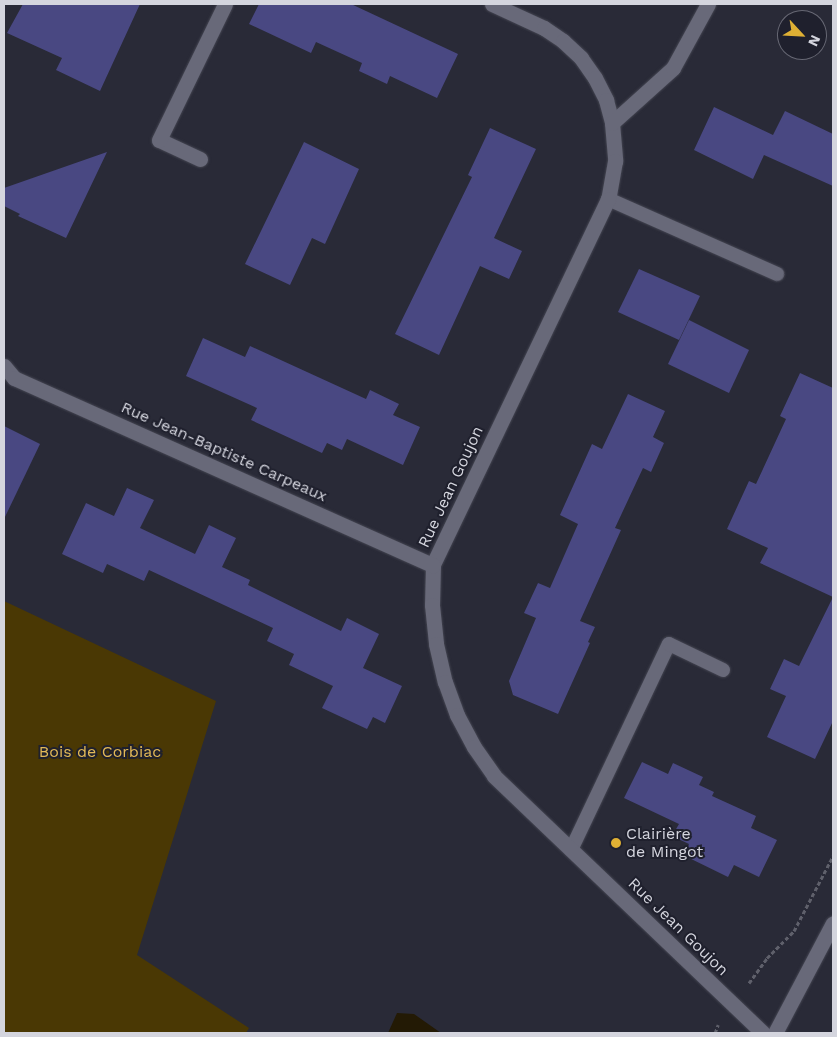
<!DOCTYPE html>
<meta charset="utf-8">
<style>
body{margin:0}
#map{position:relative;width:837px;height:1037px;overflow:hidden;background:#292a37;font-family:"Work Sans",sans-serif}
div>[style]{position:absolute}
.green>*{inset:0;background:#4a3804}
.water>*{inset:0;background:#231a05}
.building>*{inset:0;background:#494882}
.path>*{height:3px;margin-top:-1.5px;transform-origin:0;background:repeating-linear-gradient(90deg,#5f606b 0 4px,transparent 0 6.5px)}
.roads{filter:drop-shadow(0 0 1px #444551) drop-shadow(0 0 1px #444551)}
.lane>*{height:14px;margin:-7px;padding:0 7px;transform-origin:7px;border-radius:7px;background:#686979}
.street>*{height:15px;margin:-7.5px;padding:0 7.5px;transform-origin:7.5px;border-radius:7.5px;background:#686979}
.secondary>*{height:15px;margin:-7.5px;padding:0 7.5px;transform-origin:7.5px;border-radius:7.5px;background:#686979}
.dots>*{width:14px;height:14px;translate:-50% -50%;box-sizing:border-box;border:2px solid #1f202d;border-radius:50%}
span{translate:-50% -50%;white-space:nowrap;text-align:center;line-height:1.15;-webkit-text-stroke:4px #1f202d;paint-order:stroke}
.street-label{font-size:16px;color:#d4d5de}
.park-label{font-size:16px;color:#e2b957}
.poi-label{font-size:16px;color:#d4d5de}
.left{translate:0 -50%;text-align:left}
.frame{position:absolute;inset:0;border:5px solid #d4d5de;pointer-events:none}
.north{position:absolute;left:777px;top:10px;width:50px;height:50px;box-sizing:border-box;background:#1f202d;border:1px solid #676874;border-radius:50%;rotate:115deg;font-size:14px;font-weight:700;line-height:20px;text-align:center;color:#d4d5de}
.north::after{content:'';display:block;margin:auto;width:18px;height:22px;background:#dfb034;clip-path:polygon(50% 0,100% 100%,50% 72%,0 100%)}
</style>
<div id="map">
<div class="green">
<div style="clip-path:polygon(4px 601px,216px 701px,137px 955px,249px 1028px,246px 1033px,4px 1033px)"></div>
</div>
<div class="water">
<div style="clip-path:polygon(397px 1013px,414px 1014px,441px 1033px,388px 1033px)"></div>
</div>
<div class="building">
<div style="clip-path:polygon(23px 4px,140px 4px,100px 91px,56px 70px,62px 58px,7px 33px)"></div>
<div style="clip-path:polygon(259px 4px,351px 4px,458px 54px,437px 98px,390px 76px,387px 84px,359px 71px,362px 63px,316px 42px,311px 53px,249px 24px)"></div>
<div style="clip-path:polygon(714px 107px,773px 135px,785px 111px,833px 134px,833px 186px,764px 155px,753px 179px,694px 150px)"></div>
<div style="clip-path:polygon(490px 128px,536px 149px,494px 238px,522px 251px,509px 279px,480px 266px,439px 355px,395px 334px,472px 177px,468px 175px)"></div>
<div style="clip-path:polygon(304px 142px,359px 169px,325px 244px,312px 238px,290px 285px,245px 264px)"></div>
<div style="clip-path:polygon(107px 152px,66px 238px,18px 216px,20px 214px,4px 206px,4px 188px)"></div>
<div style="clip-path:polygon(639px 269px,700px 296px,679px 340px,618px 312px)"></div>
<div style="clip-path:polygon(689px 320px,749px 350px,729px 393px,668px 364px)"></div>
<div style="clip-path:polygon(203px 338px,245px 357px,250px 346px,366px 399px,370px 390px,399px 404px,393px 415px,420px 427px,403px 465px,347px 439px,342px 450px,327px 443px,322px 453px,251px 420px,257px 408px,186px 376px)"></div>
<div style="clip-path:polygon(800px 373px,833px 388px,833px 721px,815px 759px,767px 737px,786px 696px,770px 689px,784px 659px,799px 666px,833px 597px,760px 563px,768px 548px,727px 529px,749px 481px,756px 484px,786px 419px,780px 416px)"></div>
<div style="clip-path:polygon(628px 394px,665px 411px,653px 437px,664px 443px,651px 472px,643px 468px,615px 528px,621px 530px,580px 621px,595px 627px,588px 642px,590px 643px,558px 714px,513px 695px,509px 681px,536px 618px,524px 613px,538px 583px,550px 588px,578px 524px,560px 515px,592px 444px,602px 449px)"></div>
<div style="clip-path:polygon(4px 426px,40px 444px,4px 519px)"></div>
<div style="clip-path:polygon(127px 488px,154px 500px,140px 528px,195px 554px,209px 525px,236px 538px,222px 567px,250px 580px,248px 585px,341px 631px,347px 618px,379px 634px,363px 668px,402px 686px,385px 723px,373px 717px,367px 729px,322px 708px,333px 686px,289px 665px,294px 654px,267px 641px,273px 628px,149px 570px,144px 581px,107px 564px,103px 573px,62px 554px,86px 503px,114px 516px)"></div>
<div style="clip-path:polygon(642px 762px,668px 774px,673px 763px,703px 777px,699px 785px,714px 792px,712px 796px,756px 816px,751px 828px,777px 840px,759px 877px,734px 865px,728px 877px,683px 855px,689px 844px,672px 836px,679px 824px,624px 798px)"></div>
</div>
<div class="path">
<div style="left:749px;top:983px;width:31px;rotate:-54deg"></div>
<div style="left:767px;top:958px;width:38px;rotate:-45deg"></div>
<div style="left:794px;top:931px;width:85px;rotate:-62.5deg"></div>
<div style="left:715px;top:1033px;width:9px;rotate:-69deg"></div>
</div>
<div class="roads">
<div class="lane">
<div style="left:608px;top:199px;width:185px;rotate:23.9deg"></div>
<div style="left:571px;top:850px;width:228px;rotate:-64.6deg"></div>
<div style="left:669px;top:644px;width:60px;rotate:25.7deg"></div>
</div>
<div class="street">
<div style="left:492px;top:4px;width:57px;rotate:24.8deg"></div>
<div style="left:544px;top:28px;width:23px;rotate:34deg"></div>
<div style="left:563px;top:41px;width:25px;rotate:43deg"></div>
<div style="left:581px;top:58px;width:24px;rotate:55deg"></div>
<div style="left:595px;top:78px;width:25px;rotate:63deg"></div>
<div style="left:606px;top:100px;width:24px;rotate:75deg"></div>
<div style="left:612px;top:123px;width:38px;rotate:85deg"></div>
<div style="left:615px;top:161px;width:39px;rotate:100deg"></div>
<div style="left:608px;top:199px;width:406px;rotate:115.6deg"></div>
<div style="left:433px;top:565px;width:40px;rotate:91.4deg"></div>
<div style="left:432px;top:605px;width:39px;rotate:84deg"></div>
<div style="left:436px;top:644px;width:39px;rotate:77deg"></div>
<div style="left:445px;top:682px;width:35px;rotate:70deg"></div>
<div style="left:457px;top:715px;width:36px;rotate:62deg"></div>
<div style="left:474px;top:747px;width:35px;rotate:55deg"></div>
<div style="left:494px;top:776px;width:372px;rotate:43.7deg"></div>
<div style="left:612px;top:123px;width:82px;rotate:-42deg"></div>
<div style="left:673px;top:68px;width:73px;rotate:-61.3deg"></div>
<div style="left:200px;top:159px;width:45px;rotate:-155.1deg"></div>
<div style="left:159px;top:140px;width:151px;rotate:-64.1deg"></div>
<div style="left:4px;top:366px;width:16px;rotate:50deg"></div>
<div style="left:14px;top:378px;width:459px;rotate:24.1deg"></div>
</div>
<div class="secondary">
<div style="left:775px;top:1033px;width:124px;rotate:-62.2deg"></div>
</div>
</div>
<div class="dots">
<div style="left:616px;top:843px;background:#dfb034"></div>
</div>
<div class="street-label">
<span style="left:224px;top:452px;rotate:24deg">Rue Jean-Baptiste Carpeaux</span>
<span style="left:451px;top:487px;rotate:-65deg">Rue Jean Goujon</span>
<span style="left:678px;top:927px;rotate:44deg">Rue Jean Goujon</span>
</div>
<div class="park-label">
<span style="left:100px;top:752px">Bois de Corbiac</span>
</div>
<div class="poi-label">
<span class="left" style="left:626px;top:843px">Clairière<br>de Mingot</span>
</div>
<div class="frame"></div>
<div class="north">N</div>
</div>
